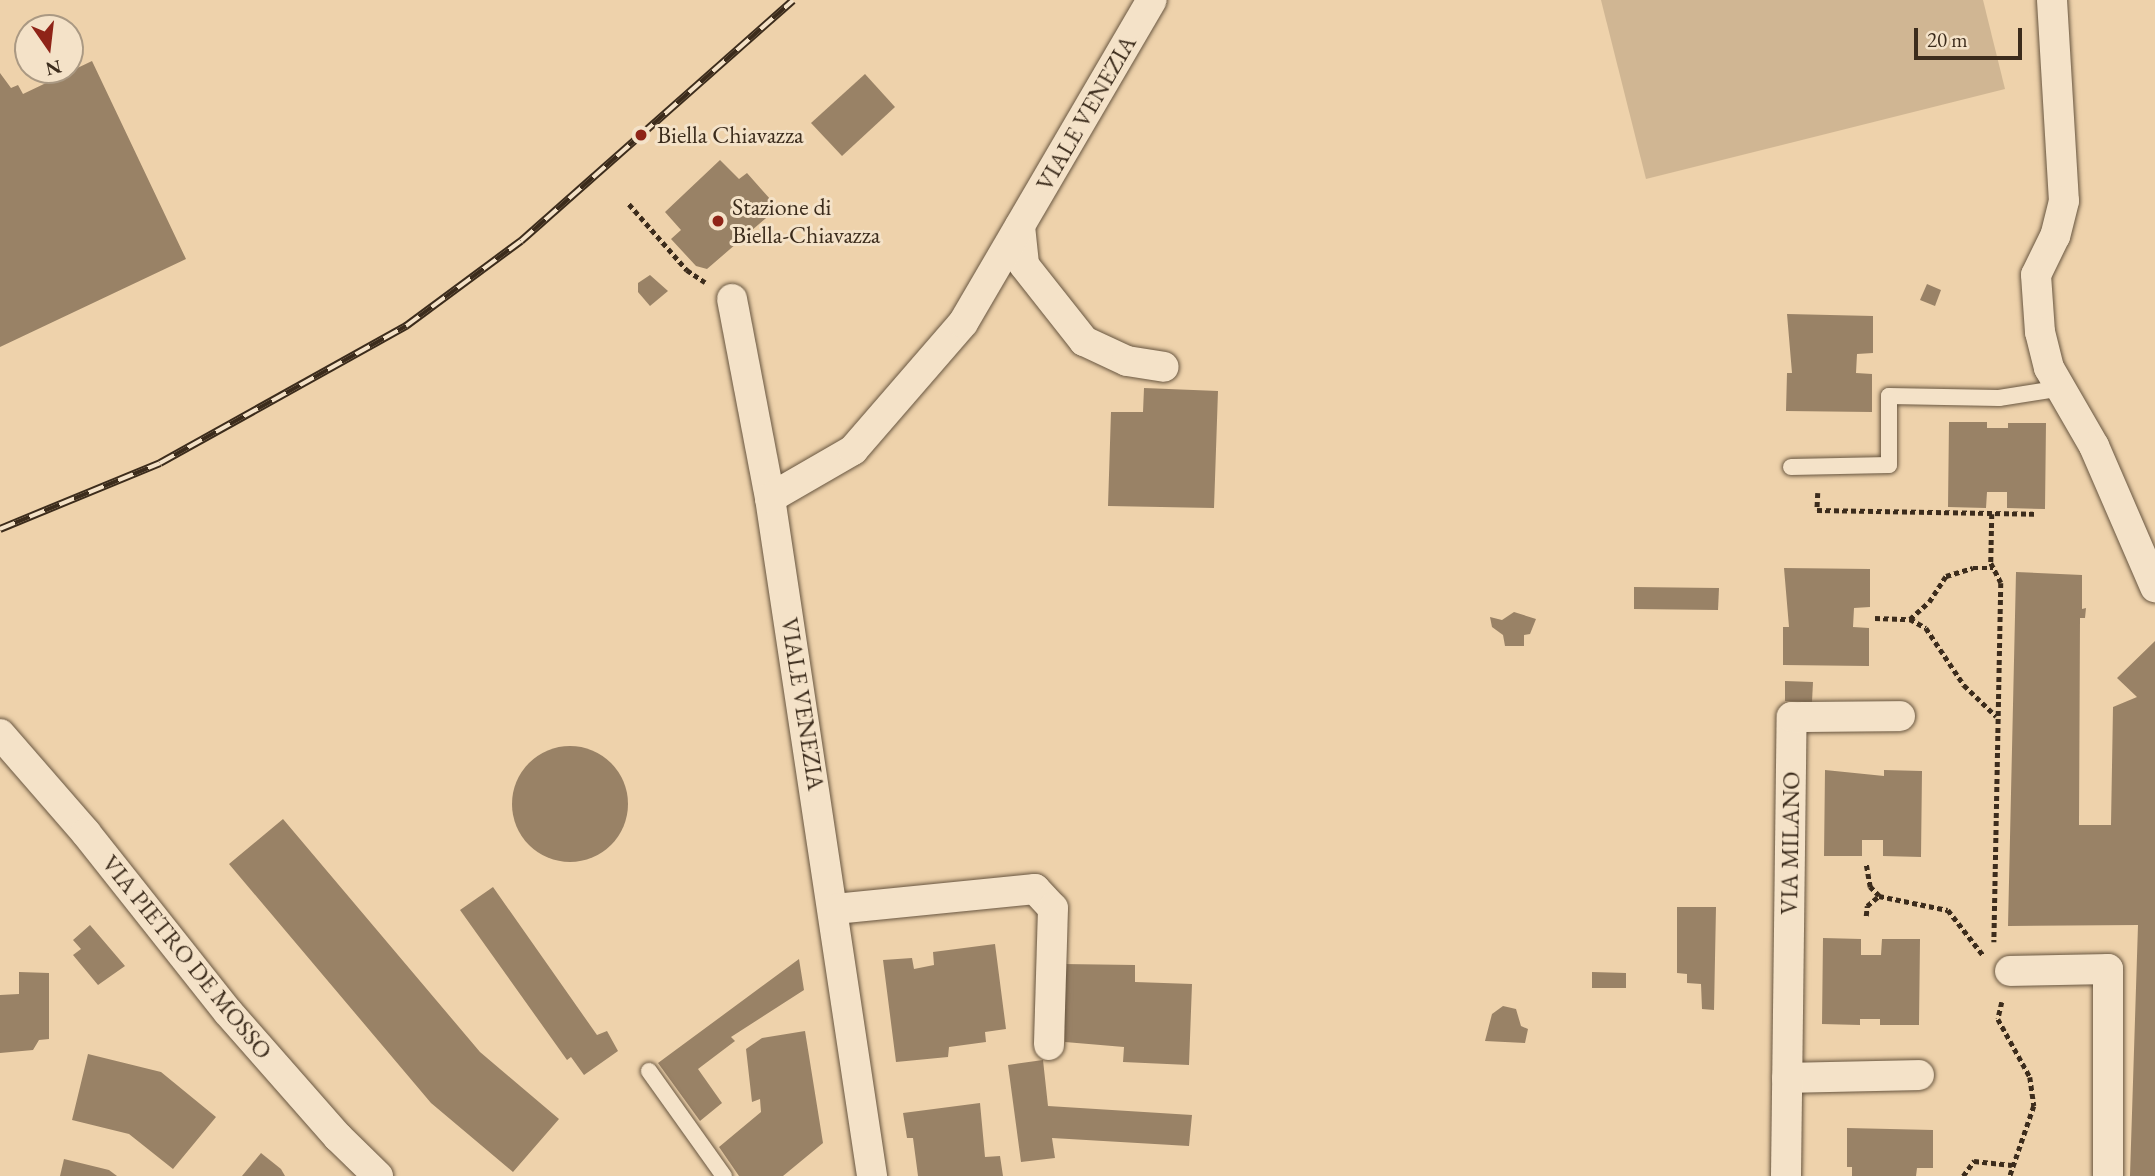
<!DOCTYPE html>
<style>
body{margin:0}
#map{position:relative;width:2155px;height:1176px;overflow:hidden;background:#eed2ab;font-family:"EB Garamond",serif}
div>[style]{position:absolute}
.green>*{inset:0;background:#d0b693}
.building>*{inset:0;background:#998266}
.round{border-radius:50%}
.path>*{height:4.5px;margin-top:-2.25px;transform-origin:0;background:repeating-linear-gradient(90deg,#3c2c1c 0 5px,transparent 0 8.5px)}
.roads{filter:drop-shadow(0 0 2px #685640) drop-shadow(0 0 2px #685640)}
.lane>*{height:16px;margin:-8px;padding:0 8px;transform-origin:8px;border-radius:8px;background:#f4e2c8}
.street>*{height:30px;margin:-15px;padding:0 15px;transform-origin:15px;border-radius:15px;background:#f4e2c8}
.rail>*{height:8px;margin-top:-4px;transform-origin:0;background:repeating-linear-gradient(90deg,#f4e2c8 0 16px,#3c2c1c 0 32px);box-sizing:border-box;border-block:2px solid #3c2c1c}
.dots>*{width:19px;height:19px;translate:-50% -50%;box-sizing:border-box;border:4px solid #f4e2c8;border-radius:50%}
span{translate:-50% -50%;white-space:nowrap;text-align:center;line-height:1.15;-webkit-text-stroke:6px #f4e2c8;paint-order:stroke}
.street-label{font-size:24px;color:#3c2c1c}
.poi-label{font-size:24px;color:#3c2c1c}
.left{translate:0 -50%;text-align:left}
.north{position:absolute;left:14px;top:14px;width:70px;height:70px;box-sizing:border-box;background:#f4e2c8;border:2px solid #aa9983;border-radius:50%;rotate:166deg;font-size:19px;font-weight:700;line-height:28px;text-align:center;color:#3c2c1c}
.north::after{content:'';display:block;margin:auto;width:24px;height:32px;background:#8f2418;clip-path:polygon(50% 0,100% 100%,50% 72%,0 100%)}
.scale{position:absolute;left:1914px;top:28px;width:108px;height:32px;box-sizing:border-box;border:4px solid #3c2c1c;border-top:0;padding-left:9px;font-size:21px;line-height:24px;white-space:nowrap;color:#3c2c1c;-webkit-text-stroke:5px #f4e2c8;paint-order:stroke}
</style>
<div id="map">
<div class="green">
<div style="clip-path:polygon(1601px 0,1983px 0,2005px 89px,1646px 179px)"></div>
</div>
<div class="building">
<div style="clip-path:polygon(92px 61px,186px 259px,0 347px,0 73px,11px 88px,18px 85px,23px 94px)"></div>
<div style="clip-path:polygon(865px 74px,895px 107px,842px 156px,811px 123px)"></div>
<div style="clip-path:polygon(720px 160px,739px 179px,747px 173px,771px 200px,773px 212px,707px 269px,696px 266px,671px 239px,681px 230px,665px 212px)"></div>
<div style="clip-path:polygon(650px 275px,668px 291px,650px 306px,638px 292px,638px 283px)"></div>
<div style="clip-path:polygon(1927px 284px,1941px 290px,1935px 306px,1920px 300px)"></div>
<div style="clip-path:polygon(1787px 314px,1873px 316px,1873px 353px,1857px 354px,1856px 373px,1872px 374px,1872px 412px,1786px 411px,1787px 373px,1792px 373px)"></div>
<div style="clip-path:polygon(1144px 388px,1218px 391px,1214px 508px,1108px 506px,1111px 412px,1143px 412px)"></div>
<div style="clip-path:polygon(1949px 422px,1987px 422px,1987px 428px,2008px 428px,2008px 423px,2046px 423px,2045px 509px,2007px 508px,2007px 492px,1987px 492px,1986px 508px,1948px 507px)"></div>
<div style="clip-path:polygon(1784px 568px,1870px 569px,1870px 607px,1854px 608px,1853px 627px,1869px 628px,1869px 666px,1783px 665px,1783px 627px,1789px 627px)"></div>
<div style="clip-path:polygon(2016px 572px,2082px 575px,2082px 609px,2086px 608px,2085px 618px,2080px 618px,2079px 825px,2111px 825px,2113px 707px,2137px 697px,2117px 678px,2155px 641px,2155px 1176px,2130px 1176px,2138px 925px,2008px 926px)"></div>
<div style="clip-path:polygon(1634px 587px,1719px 588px,1718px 610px,1634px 609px)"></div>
<div style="clip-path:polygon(1514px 612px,1536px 619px,1530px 634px,1524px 635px,1524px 646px,1505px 646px,1503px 635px,1492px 627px,1490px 617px,1502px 620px)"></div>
<div style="clip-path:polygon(1785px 681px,1813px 682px,1812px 702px,1785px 701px)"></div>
<div class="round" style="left:512px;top:746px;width:116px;height:116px"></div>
<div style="clip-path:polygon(1825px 770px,1884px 776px,1884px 770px,1922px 771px,1921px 857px,1883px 856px,1883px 840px,1862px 840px,1862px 856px,1824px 856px)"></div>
<div style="clip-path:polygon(283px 819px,480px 1052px,559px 1119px,513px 1172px,431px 1103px,229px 864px)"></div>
<div style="clip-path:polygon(493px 887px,597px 1035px,607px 1031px,618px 1051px,584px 1075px,571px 1057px,567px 1060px,460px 910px)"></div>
<div style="clip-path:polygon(1677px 907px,1716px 907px,1714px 1010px,1702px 1009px,1701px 984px,1687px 983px,1687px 974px,1677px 973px)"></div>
<div style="clip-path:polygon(90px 925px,125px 966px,98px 985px,73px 955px,81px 949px,73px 940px)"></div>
<div style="clip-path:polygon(1823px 938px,1861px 939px,1861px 955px,1881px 955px,1882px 939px,1920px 939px,1919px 1025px,1880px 1025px,1880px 1019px,1860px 1019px,1860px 1025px,1822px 1024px)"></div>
<div style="clip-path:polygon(995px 944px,1006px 1029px,985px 1032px,986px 1042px,949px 1047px,948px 1057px,896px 1062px,883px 960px,912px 958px,914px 969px,934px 965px,933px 952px)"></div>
<div style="clip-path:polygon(799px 959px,804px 990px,731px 1037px,735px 1041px,698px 1069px,722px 1103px,700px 1121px,658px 1063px)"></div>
<div style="clip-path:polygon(1063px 964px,1135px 965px,1135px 982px,1192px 984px,1189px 1065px,1123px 1062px,1124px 1047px,1065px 1042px)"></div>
<div style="clip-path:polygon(19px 972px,49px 973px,49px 1039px,39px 1040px,33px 1050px,0 1053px,0 995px,19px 994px)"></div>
<div style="clip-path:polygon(1592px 972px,1626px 973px,1626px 988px,1592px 988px)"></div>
<div style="clip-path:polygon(1503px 1006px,1516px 1009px,1521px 1026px,1528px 1029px,1525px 1043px,1485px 1041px,1492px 1014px)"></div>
<div style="clip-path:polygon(805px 1031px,823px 1143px,783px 1176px,739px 1176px,719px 1147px,761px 1112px,760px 1099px,752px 1102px,746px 1049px,762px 1038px)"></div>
<div style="clip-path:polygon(88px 1054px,161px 1072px,216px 1117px,173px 1169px,129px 1134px,72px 1120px)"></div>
<div style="clip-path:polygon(1043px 1060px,1048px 1106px,1192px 1115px,1189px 1146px,1052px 1138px,1055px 1158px,1021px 1162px,1008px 1065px)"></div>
<div style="clip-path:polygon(980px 1103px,985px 1157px,1000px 1156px,1003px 1176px,918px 1176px,913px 1138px,907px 1138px,903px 1113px)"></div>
<div style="clip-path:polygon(1847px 1128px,1933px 1130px,1933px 1168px,1917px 1168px,1916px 1176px,1852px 1176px,1852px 1167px,1847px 1167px)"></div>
<div style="clip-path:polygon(261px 1153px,281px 1169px,285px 1176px,242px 1176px)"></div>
<div style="clip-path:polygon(64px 1159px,109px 1170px,117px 1176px,60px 1176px)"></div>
</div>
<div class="path">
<div style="left:629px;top:204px;width:88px;rotate:48.7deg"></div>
<div style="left:687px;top:270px;width:22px;rotate:34deg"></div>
<div style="left:1818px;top:493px;width:17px;rotate:93deg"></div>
<div style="left:1817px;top:510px;width:220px;rotate:1deg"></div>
<div style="left:1992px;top:514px;width:49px;rotate:91.2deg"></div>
<div style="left:1991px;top:563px;width:22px;rotate:63deg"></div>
<div style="left:2001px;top:583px;width:359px;rotate:91.1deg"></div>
<div style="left:1875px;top:618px;width:35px;rotate:2deg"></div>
<div style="left:1910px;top:619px;width:18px;rotate:29deg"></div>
<div style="left:1926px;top:628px;width:69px;rotate:56.3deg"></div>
<div style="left:1964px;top:685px;width:45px;rotate:44.1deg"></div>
<div style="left:1910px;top:619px;width:25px;rotate:-42deg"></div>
<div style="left:1929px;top:602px;width:31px;rotate:-57deg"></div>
<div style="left:1946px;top:576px;width:28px;rotate:-17deg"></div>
<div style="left:1973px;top:568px;width:20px"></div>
<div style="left:1879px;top:896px;width:70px;rotate:11.5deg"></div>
<div style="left:1948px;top:910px;width:57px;rotate:52.1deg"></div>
<div style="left:1866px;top:916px;width:10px;rotate:-84deg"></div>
<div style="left:1867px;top:906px;width:16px;rotate:-40deg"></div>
<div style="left:1879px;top:896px;width:13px;rotate:-135deg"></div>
<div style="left:1870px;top:887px;width:23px;rotate:-100deg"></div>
<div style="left:2002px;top:1002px;width:17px;rotate:103deg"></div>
<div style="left:1998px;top:1019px;width:66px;rotate:61.1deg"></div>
<div style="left:2030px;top:1077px;width:29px;rotate:82deg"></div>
<div style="left:2034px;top:1106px;width:74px;rotate:108.9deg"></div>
<div style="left:1963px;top:1176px;width:19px;rotate:-54deg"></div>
<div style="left:1974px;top:1161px;width:38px;rotate:6deg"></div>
</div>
<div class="roads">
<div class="lane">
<div style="left:1791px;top:467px;width:98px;rotate:-1.2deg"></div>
<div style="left:1889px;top:465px;width:69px;rotate:-90deg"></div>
<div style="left:1889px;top:396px;width:110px;rotate:1deg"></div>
<div style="left:1999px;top:398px;width:64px;rotate:-9deg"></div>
<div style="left:649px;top:1071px;width:129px;rotate:54.5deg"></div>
</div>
<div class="street">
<div style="left:2052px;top:0;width:201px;rotate:86.6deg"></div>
<div style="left:2064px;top:201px;width:36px;rotate:104deg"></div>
<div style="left:2055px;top:236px;width:43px;rotate:116deg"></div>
<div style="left:2036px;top:275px;width:57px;rotate:86deg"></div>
<div style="left:2040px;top:332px;width:37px;rotate:76deg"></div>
<div style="left:2049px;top:368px;width:90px;rotate:60deg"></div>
<div style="left:2094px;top:446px;width:154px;rotate:66.6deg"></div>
<div style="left:1020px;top:226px;width:39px;rotate:84deg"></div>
<div style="left:1024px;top:265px;width:97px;rotate:51.7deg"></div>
<div style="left:1084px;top:341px;width:47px;rotate:24.9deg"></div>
<div style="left:1127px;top:361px;width:37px;rotate:9deg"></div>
<div style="left:732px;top:299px;width:203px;rotate:79.2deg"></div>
<div style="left:770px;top:498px;width:686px;rotate:81.44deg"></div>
<div style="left:770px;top:498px;width:96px;rotate:-30deg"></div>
<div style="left:853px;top:450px;width:168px;rotate:-49.1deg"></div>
<div style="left:963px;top:323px;width:374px;rotate:-59.7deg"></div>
<div style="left:0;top:734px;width:131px;rotate:49deg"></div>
<div style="left:86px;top:833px;width:228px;rotate:51.6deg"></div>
<div style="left:228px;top:1012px;width:167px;rotate:48.7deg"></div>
<div style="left:338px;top:1137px;width:56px;rotate:44.3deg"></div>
<div style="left:835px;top:909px;width:201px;rotate:-5.7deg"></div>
<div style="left:1035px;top:889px;width:26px;rotate:47deg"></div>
<div style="left:1053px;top:908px;width:137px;rotate:91.7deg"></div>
<div style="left:2010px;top:971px;width:98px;rotate:-1.2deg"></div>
<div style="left:2108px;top:969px;width:207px;rotate:90deg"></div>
<div style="left:1787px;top:1078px;width:132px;rotate:-1.3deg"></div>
<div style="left:1786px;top:1176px;width:459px;rotate:-89.3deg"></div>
<div style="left:1792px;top:717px;width:108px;rotate:-0.5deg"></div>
</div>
</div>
<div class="rail">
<div style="left:0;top:529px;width:173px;rotate:-22.4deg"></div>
<div style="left:160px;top:463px;width:282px;rotate:-29.1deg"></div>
<div style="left:406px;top:326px;width:143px;rotate:-36.5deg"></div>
<div style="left:521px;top:241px;width:363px;rotate:-41.5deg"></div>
</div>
<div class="dots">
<div style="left:641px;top:135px;background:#8f2418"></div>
<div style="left:718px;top:221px;background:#8f2418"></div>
</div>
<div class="street-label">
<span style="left:1086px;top:113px;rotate:-60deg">VIALE VENEZIA</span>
<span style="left:803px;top:704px;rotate:81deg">VIALE VENEZIA</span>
<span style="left:1790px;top:843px;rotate:-89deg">VIA MILANO</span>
<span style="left:187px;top:957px;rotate:51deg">VIA PIETRO DE MOSSO</span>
</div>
<div class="poi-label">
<span class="left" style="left:657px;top:135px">Biella Chiavazza</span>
<span class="left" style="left:732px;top:221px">Stazione di<br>Biella-Chiavazza</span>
</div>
<div class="north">N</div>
<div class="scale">20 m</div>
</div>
